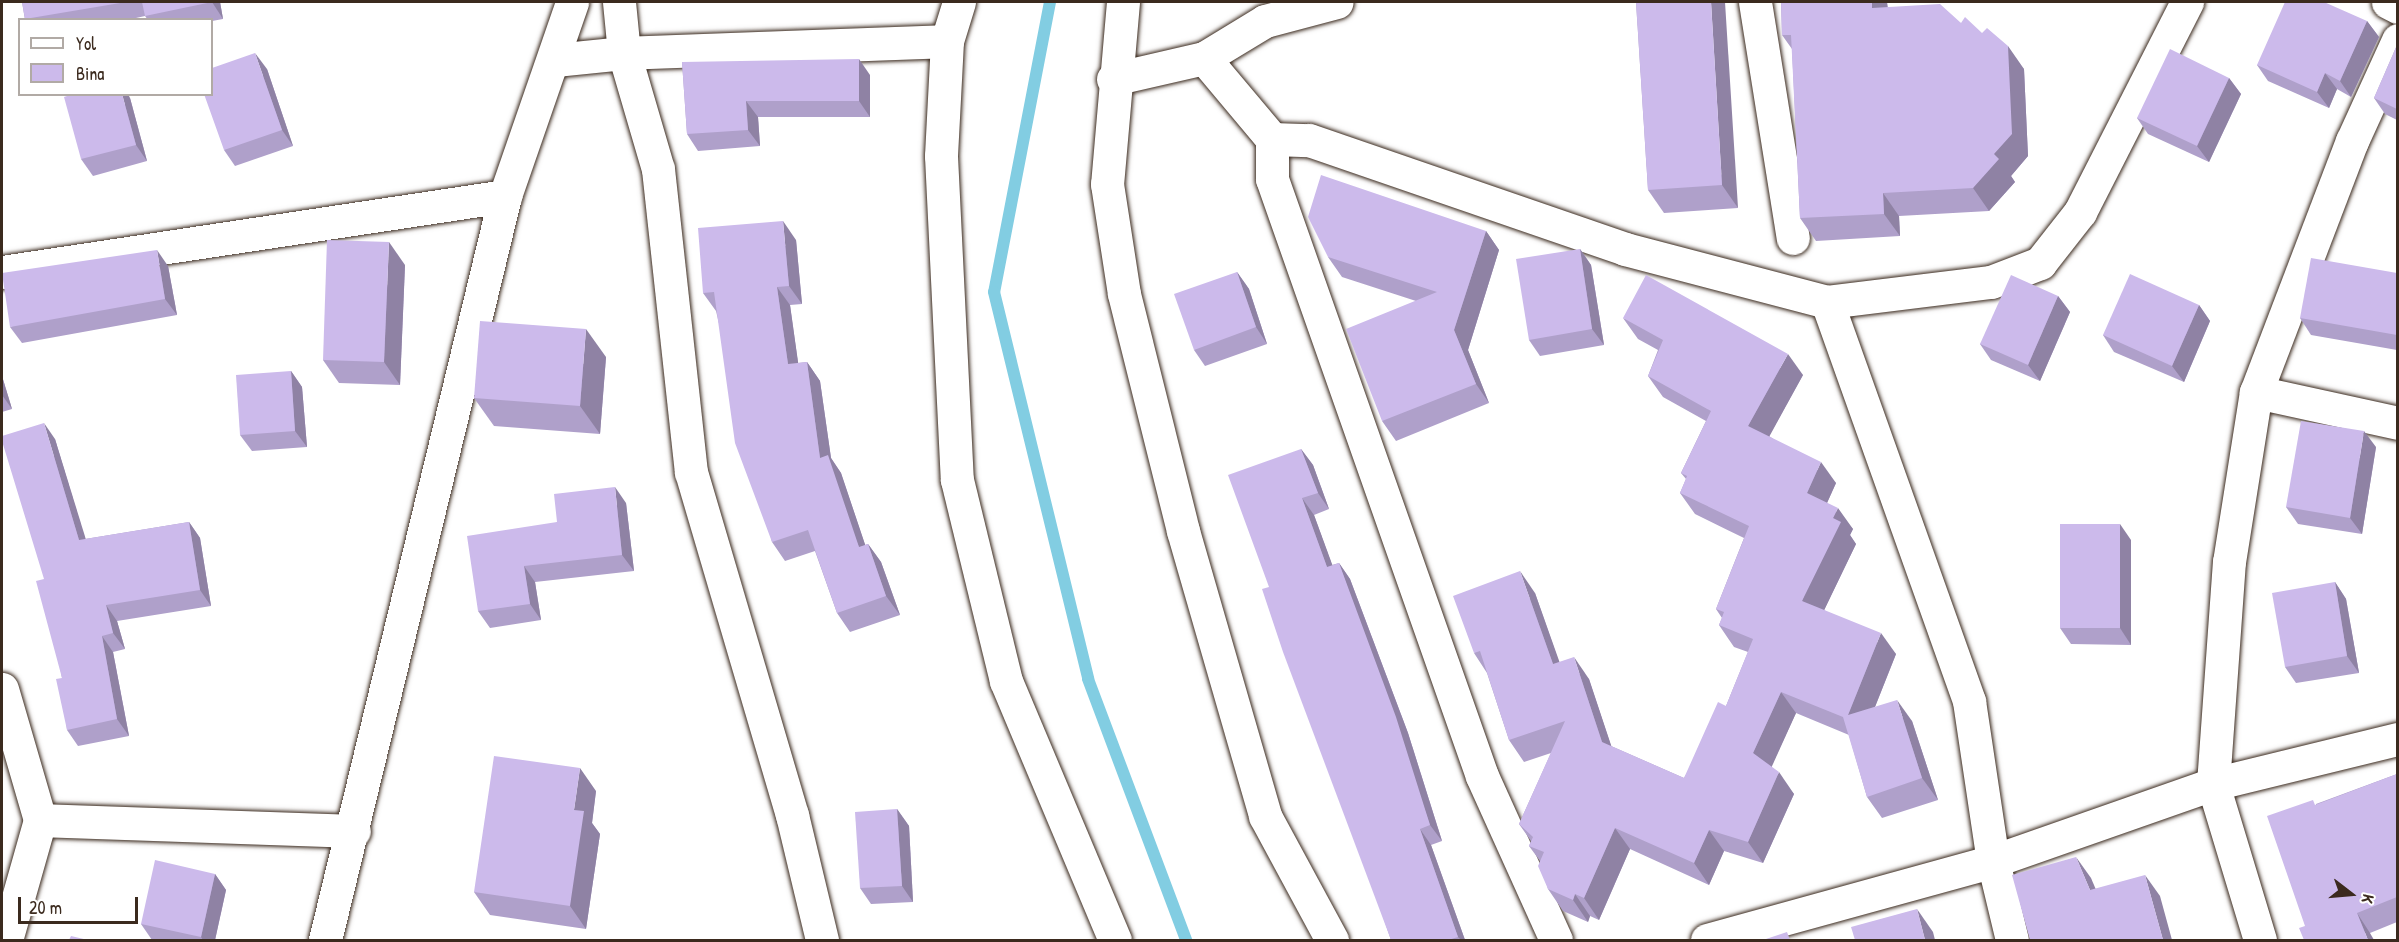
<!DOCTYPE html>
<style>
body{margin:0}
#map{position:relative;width:2399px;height:942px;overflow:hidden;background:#fff;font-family:"Patrick Hand",sans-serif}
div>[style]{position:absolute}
.stream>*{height:12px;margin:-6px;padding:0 6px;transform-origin:6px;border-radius:6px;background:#82cde2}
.roads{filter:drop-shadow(0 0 2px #3b2a1e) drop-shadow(0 0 2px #3b2a1e)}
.minor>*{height:33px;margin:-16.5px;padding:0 16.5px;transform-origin:16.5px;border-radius:16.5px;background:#fff}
.wall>*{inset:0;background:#afa0ca}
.shaded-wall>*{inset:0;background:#8f82a4}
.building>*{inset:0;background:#ccbaeb}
span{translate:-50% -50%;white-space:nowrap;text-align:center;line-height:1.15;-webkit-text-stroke:5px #fff;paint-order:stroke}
.frame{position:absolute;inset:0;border:3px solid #3b2a1e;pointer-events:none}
.legend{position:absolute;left:18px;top:18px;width:195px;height:78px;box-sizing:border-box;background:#fff;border:2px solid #b1aaa5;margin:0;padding:8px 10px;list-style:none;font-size:18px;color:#3b2a1e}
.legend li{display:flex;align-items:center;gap:12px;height:30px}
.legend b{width:30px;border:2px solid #b1aaa5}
.north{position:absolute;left:2321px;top:864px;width:60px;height:60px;-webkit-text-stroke:4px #fff;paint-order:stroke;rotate:106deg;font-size:16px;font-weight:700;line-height:24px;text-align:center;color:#3b2a1e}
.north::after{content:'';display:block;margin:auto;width:21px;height:27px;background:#3b2a1e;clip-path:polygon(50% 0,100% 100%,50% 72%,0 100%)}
.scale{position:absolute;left:18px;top:897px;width:120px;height:27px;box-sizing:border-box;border:3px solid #3b2a1e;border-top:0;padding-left:8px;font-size:18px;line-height:21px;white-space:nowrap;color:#3b2a1e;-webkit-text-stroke:4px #fff;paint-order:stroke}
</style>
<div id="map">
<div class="stream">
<div style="left:1050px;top:2px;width:295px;rotate:100.9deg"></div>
<div style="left:994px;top:292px;width:398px;rotate:76.3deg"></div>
<div style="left:1088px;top:679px;width:279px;rotate:69.4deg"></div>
</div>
<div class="roads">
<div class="minor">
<div style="left:619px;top:2px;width:51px;rotate:84.4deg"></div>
<div style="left:624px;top:53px;width:121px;rotate:73.7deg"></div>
<div style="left:658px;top:169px;width:305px;rotate:83.8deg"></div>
<div style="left:691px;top:472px;width:358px;rotate:73.6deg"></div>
<div style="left:792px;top:815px;width:129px;rotate:76.5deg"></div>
<div style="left:959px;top:2px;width:41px;rotate:107.1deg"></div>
<div style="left:947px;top:41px;width:115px;rotate:93deg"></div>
<div style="left:941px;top:156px;width:324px;rotate:87.2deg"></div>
<div style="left:957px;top:480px;width:207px;rotate:76.3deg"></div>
<div style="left:1006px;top:681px;width:281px;rotate:67.2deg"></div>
<div style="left:1123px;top:2px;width:183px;rotate:95deg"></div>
<div style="left:1107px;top:184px;width:111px;rotate:81.2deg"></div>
<div style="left:1124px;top:294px;width:244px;rotate:76deg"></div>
<div style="left:1183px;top:531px;width:297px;rotate:73.9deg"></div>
<div style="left:1265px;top:816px;width:141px;rotate:61.6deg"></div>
<div style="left:1755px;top:2px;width:239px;rotate:80.9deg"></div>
<div style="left:2388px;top:2px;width:11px;rotate:27deg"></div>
<div style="left:1204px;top:58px;width:106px;rotate:50deg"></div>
<div style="left:555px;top:60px;width:69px;rotate:-5.8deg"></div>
<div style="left:624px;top:53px;width:323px;rotate:-2.1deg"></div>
<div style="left:1113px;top:79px;width:93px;rotate:-13deg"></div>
<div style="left:1204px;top:58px;width:71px;rotate:-31.2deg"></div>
<div style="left:1265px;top:21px;width:74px;rotate:-14.8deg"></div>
<div style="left:2px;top:272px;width:509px;rotate:-8.59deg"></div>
<div style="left:1827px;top:302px;width:424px;rotate:70.4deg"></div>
<div style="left:1969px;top:701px;width:162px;rotate:81.5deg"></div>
<div style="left:1993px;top:861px;width:81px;rotate:76.5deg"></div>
<div style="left:2256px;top:392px;width:145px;rotate:12.3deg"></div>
<div style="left:2px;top:689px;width:136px;rotate:73.8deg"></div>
<div style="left:40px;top:820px;width:125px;rotate:105.8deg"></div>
<div style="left:40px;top:820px;width:314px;rotate:2deg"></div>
<div style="left:325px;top:940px;width:765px;rotate:-76.4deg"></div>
<div style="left:505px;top:196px;width:205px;rotate:-70.9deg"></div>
<div style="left:1556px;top:940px;width:180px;rotate:-114.3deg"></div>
<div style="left:1482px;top:776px;width:633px;rotate:-109.38deg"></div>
<div style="left:1272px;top:179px;width:40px;rotate:-90deg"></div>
<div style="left:1272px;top:139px;width:37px;rotate:2deg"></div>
<div style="left:1309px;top:140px;width:334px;rotate:19deg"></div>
<div style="left:1625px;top:249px;width:209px;rotate:14.7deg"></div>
<div style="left:1827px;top:302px;width:165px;rotate:-7deg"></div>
<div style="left:1991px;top:282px;width:53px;rotate:-21.2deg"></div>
<div style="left:2040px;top:263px;width:65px;rotate:-51.9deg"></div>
<div style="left:2080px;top:212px;width:236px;rotate:-63deg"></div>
<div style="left:1707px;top:940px;width:297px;rotate:-15.4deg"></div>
<div style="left:1993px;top:861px;width:233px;rotate:-19.3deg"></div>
<div style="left:2213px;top:784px;width:190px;rotate:-13.7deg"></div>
<div style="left:2260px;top:940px;width:163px;rotate:-106.8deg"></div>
<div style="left:2213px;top:784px;width:223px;rotate:-85.9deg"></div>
<div style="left:2229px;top:562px;width:172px;rotate:-81deg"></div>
<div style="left:2256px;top:392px;width:269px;rotate:-69.1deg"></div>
<div style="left:2352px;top:141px;width:111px;rotate:-65.5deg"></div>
</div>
</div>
<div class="wall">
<div style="clip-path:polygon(22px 2px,220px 2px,223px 19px,212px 21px,212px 20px,148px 20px,145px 16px,127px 20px,25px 20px)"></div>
<div style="clip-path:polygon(1636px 2px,1738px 208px,1664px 213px,1648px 190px)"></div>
<div style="clip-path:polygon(1781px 2px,1887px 2px,1888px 7px,1961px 23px,2024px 69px,2028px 156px,2011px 176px,2015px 182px,1989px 211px,1899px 216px,1900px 236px,1816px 241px,1800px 218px,1792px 49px,1782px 35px)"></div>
<div style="clip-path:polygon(2367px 21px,2379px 37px,2351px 97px,2337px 89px,2329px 108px,2268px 81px,2257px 65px)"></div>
<div style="clip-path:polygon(2397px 45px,2397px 120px,2385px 114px,2374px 98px)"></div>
<div style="clip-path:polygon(682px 62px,870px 75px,870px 117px,758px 117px,760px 146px,698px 151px,687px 134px)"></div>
<div style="clip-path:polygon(267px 69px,293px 146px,235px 166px,224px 150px)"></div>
<div style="clip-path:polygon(2229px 78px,2241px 94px,2209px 162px,2148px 134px,2137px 118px)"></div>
<div style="clip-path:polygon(130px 98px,147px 161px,93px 176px,81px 159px)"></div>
<div style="clip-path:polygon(1486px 231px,1499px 250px,1468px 350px,1489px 403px,1396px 441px,1382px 421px,1416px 301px,1342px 277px,1328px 257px)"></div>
<div style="clip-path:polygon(796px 240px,802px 304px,790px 305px,798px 363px,807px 362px,820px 381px,831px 458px,841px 473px,865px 545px,868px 544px,881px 562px,900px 615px,850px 632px,837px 613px,815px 551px,785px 561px,772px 542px,716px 311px,703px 293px)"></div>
<div style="clip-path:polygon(1580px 249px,1591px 265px,1604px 345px,1540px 356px,1529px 340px)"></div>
<div style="clip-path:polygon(405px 265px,400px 385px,339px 383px,323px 360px)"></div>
<div style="clip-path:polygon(168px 266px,177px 315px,22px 343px,10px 327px)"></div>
<div style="clip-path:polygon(1237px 272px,1249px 289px,1267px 344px,1205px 366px,1194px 350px)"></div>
<div style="clip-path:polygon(2397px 273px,2397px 350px,2311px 335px,2300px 318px)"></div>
<div style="clip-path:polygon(2058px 296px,2070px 312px,2040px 381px,1991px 360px,1980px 344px)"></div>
<div style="clip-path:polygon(2199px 305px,2210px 321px,2184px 382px,2114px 352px,2103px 335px)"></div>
<div style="clip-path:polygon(1623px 318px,1803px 375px,1769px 436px,1836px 483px,1827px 503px,1853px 529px,1850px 535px,1856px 544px,1824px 610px,1896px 654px,1875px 707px,1912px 721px,1938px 800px,1882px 818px,1867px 797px,1849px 735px,1796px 713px,1771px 767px,1794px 794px,1763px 863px,1724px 851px,1709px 885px,1630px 849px,1599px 920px,1590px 916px,1588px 922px,1563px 911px,1548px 889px,1540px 861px,1529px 846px,1531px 841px,1519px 824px,1551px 753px,1524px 762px,1509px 740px,1487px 673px,1474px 653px,1535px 593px,1559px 662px,1589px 679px,1611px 746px,1684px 778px,1726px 706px,1748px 652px,1734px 647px,1719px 625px,1722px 618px,1716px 609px,1744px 538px,1695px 514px,1680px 493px,1686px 479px,1681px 473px,1706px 421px,1663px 397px,1648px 376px,1658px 350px,1638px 339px)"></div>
<div style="clip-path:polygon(606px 357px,600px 434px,494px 426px,474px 398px)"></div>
<div style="clip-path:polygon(291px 371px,302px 387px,307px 447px,252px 451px,240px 435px)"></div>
<div style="clip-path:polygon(2px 376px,12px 409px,2px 412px)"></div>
<div style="clip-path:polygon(55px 439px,85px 539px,189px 522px,200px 538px,211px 606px,117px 621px,125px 649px,113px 652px,129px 736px,78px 746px,67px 730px,62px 678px,44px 579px)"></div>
<div style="clip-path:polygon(2376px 447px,2362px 534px,2298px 524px,2286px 507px)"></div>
<div style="clip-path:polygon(1301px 449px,1313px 465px,1329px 509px,1314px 515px,1332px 565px,1339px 563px,1350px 579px,1408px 733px,1442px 841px,1431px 845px,1465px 940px,1391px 940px,1269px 587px)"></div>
<div style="clip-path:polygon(626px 503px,634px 571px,535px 582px,541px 620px,490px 628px,478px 611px,557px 522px)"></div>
<div style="clip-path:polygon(2131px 540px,2131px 645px,2071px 644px,2060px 628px)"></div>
<div style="clip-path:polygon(2335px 582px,2346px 599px,2359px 673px,2296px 683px,2285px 667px)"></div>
<div style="clip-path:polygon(2397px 774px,2397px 922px,2370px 933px,2305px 926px,2316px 804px)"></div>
<div style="clip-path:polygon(596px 791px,592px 823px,600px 834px,586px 929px,490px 915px,474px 892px)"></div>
<div style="clip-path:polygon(897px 809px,909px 826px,913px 902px,871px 904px,860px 888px)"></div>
<div style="clip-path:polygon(215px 874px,226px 890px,215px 940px,152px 940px,141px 924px)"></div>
</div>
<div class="shaded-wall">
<div style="clip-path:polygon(212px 2px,220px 2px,223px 19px)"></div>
<div style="clip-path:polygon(1711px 2px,1725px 2px,1738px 208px,1722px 185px)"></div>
<div style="clip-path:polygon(1872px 2px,1887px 2px,1888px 31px,1872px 8px)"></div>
<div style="clip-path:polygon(2367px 21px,2379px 37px,2351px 97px,2340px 81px)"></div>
<div style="clip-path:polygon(2008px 46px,2024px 69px,2028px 156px,2011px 176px,2015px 182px,1989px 211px,1973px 188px,1994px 154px)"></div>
<div style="clip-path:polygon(255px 53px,267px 69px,293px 146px,282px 130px)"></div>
<div style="clip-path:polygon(859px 59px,870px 75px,870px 117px,859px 101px)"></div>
<div style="clip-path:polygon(2325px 73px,2337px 89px,2329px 108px,2317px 92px)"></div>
<div style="clip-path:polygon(2229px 78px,2241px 94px,2209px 162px,2197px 146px)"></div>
<div style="clip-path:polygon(122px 94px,128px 94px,130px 98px,147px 161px,136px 145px)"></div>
<div style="clip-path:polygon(746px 101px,758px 117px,760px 146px,748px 130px)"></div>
<div style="clip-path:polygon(1883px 193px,1899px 216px,1900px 236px,1884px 214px)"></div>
<div style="clip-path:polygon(783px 221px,796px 240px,802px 304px,789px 286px)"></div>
<div style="clip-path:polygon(1486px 231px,1499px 250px,1468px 350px,1489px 403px,1476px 384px,1454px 330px)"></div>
<div style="clip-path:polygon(389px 242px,405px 265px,400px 385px,384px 362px)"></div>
<div style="clip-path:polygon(1580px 249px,1591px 265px,1604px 345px,1592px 329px)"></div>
<div style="clip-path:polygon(157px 250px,168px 266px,177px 315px,165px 299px)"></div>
<div style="clip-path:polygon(1237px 272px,1249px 289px,1267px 344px,1256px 327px)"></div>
<div style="clip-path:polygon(777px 287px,790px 305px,801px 383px,788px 364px)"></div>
<div style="clip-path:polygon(2058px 296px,2070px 312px,2040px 381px,2028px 365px)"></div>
<div style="clip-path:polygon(2199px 305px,2210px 321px,2184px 382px,2172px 366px)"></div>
<div style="clip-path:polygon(586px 329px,606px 357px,600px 434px,580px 406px)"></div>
<div style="clip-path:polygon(1788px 354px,1803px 375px,1763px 448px,1748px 426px)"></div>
<div style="clip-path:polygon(807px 362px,820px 381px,831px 458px,841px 473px,872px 565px,859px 547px,820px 458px)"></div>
<div style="clip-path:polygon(291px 371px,302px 387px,307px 447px,295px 431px)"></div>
<div style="clip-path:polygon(2px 376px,12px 409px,2px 395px)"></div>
<div style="clip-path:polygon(44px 423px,55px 439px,91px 556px,79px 540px)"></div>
<div style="clip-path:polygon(2364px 431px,2376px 447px,2362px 534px,2350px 518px)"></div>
<div style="clip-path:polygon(1301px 449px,1313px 465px,1329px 509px,1318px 493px)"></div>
<div style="clip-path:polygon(1821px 462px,1836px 483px,1822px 514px,1807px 493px)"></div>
<div style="clip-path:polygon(615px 487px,626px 503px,634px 571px,622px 555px)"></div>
<div style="clip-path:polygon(1302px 498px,1314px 515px,1339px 583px,1327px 567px)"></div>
<div style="clip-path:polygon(1838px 508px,1853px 529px,1850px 535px,1856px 544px,1818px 623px,1802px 601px,1833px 518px)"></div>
<div style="clip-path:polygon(189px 522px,200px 538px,211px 606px,200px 590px)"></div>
<div style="clip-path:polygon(2120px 524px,2131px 540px,2131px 645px,2120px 628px)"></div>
<div style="clip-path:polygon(868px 544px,881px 562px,900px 615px,886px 596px)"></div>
<div style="clip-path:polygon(1339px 563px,1350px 579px,1408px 733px,1442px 841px,1430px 825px)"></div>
<div style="clip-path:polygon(524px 566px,535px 582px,541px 620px,530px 604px)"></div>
<div style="clip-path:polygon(1520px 571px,1535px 593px,1568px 686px,1553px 664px)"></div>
<div style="clip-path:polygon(2335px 582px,2346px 599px,2359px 673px,2347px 656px)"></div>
<div style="clip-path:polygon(106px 605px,117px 621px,125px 649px,113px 633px)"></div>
<div style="clip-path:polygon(1881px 633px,1896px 654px,1863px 737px,1848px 715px)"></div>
<div style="clip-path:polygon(102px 636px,113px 652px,129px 736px,117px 719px)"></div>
<div style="clip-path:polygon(1574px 657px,1589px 679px,1617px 763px,1602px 742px)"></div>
<div style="clip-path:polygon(1781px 692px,1796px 713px,1768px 775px,1753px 753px)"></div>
<div style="clip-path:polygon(1897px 700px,1912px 721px,1938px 800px,1922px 778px)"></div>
<div style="clip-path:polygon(580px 768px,596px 791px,592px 823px,600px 834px,586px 929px,570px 906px,574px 810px)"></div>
<div style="clip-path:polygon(1779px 772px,1794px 794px,1763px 863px,1748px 842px)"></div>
<div style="clip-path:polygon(897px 809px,909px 826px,913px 902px,902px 886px)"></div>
<div style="clip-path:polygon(1615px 828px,1630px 849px,1599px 920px,1584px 898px)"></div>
<div style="clip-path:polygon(1420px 829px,1431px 845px,1465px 940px,1461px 940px,1458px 937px)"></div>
<div style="clip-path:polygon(1709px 830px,1724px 851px,1709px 885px,1694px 863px)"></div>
<div style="clip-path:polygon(2076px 857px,2091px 878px,2105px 911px,2090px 890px)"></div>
<div style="clip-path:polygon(215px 874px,226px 890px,215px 940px,203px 940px,201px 937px)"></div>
<div style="clip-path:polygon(2145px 875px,2160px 896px,2172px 940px,2163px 940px)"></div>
<div style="clip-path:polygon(1575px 894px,1590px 916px,1588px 922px,1573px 900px)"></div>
<div style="clip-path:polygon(1917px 909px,1933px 932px,1935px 940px,1925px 940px)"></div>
<div style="clip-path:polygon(2357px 913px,2370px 933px,2374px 940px,2368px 940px)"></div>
</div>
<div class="building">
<div style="clip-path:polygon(22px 2px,126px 2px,25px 19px)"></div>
<div style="clip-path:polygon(142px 2px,212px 2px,145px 16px)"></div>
<div style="clip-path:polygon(1636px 2px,1711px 2px,1722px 185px,1648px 190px)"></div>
<div style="clip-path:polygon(1781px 2px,1872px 2px,1872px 8px,1940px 4px,1961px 23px,1965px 17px,1982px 33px,1987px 28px,2008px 46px,2012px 134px,1994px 154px,1999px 159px,1973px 188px,1883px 193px,1884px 214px,1800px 218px,1791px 35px,1782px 35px)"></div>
<div style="clip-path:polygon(2285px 2px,2324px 2px,2367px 21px,2340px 81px,2325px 73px,2317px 92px,2257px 65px)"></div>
<div style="clip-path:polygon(2397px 45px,2397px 109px,2374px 98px)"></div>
<div style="clip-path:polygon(2170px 49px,2229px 78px,2197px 146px,2137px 118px)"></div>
<div style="clip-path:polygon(255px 53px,282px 130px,224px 150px,204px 94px,212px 94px,212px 68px)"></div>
<div style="clip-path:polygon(859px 59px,859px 101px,746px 101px,748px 130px,687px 134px,682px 62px)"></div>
<div style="clip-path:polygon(73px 94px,122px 94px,136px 145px,81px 159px,64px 97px)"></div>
<div style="clip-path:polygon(1321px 175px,1486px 231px,1454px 330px,1476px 384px,1382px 421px,1346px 329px,1437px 292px,1328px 257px,1308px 217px)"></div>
<div style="clip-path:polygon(783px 221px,789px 286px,777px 287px,788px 364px,807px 362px,820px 458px,828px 455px,859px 547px,868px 544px,886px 596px,837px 613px,808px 530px,772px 542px,735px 443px,714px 292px,703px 293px,698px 228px)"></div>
<div style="clip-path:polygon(327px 240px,389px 242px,384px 362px,323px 360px)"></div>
<div style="clip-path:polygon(1580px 249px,1592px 329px,1529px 340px,1516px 259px)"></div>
<div style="clip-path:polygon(157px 250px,165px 299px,10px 327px,2px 273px)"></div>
<div style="clip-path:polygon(2311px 258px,2397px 273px,2397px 335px,2300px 318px)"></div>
<div style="clip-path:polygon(1237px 272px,1256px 327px,1194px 350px,1174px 294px)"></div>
<div style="clip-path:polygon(2130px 274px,2199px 305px,2172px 366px,2103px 335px)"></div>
<div style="clip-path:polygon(1646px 275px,1788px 354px,1748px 426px,1821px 462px,1807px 493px,1838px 508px,1833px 518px,1841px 522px,1802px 601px,1881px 633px,1848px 715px,1897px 700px,1922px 778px,1867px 797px,1843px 717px,1781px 692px,1753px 753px,1779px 772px,1748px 842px,1709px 830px,1694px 863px,1615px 828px,1584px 898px,1575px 894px,1573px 900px,1548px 889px,1538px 866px,1544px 852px,1529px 846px,1533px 837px,1519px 824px,1565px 721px,1509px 740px,1480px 651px,1474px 653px,1453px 596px,1520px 571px,1553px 664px,1574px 657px,1602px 742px,1684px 778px,1718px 702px,1726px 706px,1753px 639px,1719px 625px,1724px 612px,1716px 609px,1749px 526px,1680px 493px,1687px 476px,1681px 473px,1711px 411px,1648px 376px,1663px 340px,1623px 318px)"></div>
<div style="clip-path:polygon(2011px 275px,2058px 296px,2028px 365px,1980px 344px)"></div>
<div style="clip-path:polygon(480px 321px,586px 329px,580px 406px,474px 398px)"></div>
<div style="clip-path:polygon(291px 371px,295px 431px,240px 435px,236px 375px)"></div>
<div style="clip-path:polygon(2301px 421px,2364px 431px,2350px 518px,2286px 507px)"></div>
<div style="clip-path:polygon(44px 423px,79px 540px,189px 522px,200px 590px,106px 605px,113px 633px,102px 636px,117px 719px,67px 730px,56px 679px,62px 678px,36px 581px,44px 579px,2px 441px,2px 436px)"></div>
<div style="clip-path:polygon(1301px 449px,1318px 493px,1302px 498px,1327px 567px,1339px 563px,1396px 717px,1430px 825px,1420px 829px,1458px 937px,1448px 940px,1391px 940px,1283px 652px,1262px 589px,1269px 587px,1228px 475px)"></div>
<div style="clip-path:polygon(615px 487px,622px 555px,524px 566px,530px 604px,478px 611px,467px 536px,557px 522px,554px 494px)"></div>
<div style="clip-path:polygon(2060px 524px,2120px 524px,2120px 628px,2060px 628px)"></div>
<div style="clip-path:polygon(2335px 582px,2347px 656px,2285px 667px,2272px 593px)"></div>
<div style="clip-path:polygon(494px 756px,580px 768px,574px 810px,584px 811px,570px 906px,474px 892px)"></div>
<div style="clip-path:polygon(2397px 774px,2397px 897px,2357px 913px,2368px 940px,2304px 940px,2299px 928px,2305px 926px,2267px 816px,2313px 800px,2315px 805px)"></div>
<div style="clip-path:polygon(897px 809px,902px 886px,860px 888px,855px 812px)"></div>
<div style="clip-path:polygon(2076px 857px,2090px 890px,2145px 875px,2163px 940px,2030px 940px,2012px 875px)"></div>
<div style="clip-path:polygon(155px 860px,215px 874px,201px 937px,141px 924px)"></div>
<div style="clip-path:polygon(1917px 909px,1925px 940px,1855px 940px,1851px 927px)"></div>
<div style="clip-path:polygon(1787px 932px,1790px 940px,1763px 940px)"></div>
<div style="clip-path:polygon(71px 936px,88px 940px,69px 940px)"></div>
</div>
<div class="frame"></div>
<ul class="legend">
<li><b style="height:8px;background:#fff"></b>Yol</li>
<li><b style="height:16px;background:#ccbaeb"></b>Bina</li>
</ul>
<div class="north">K</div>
<div class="scale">20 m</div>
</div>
